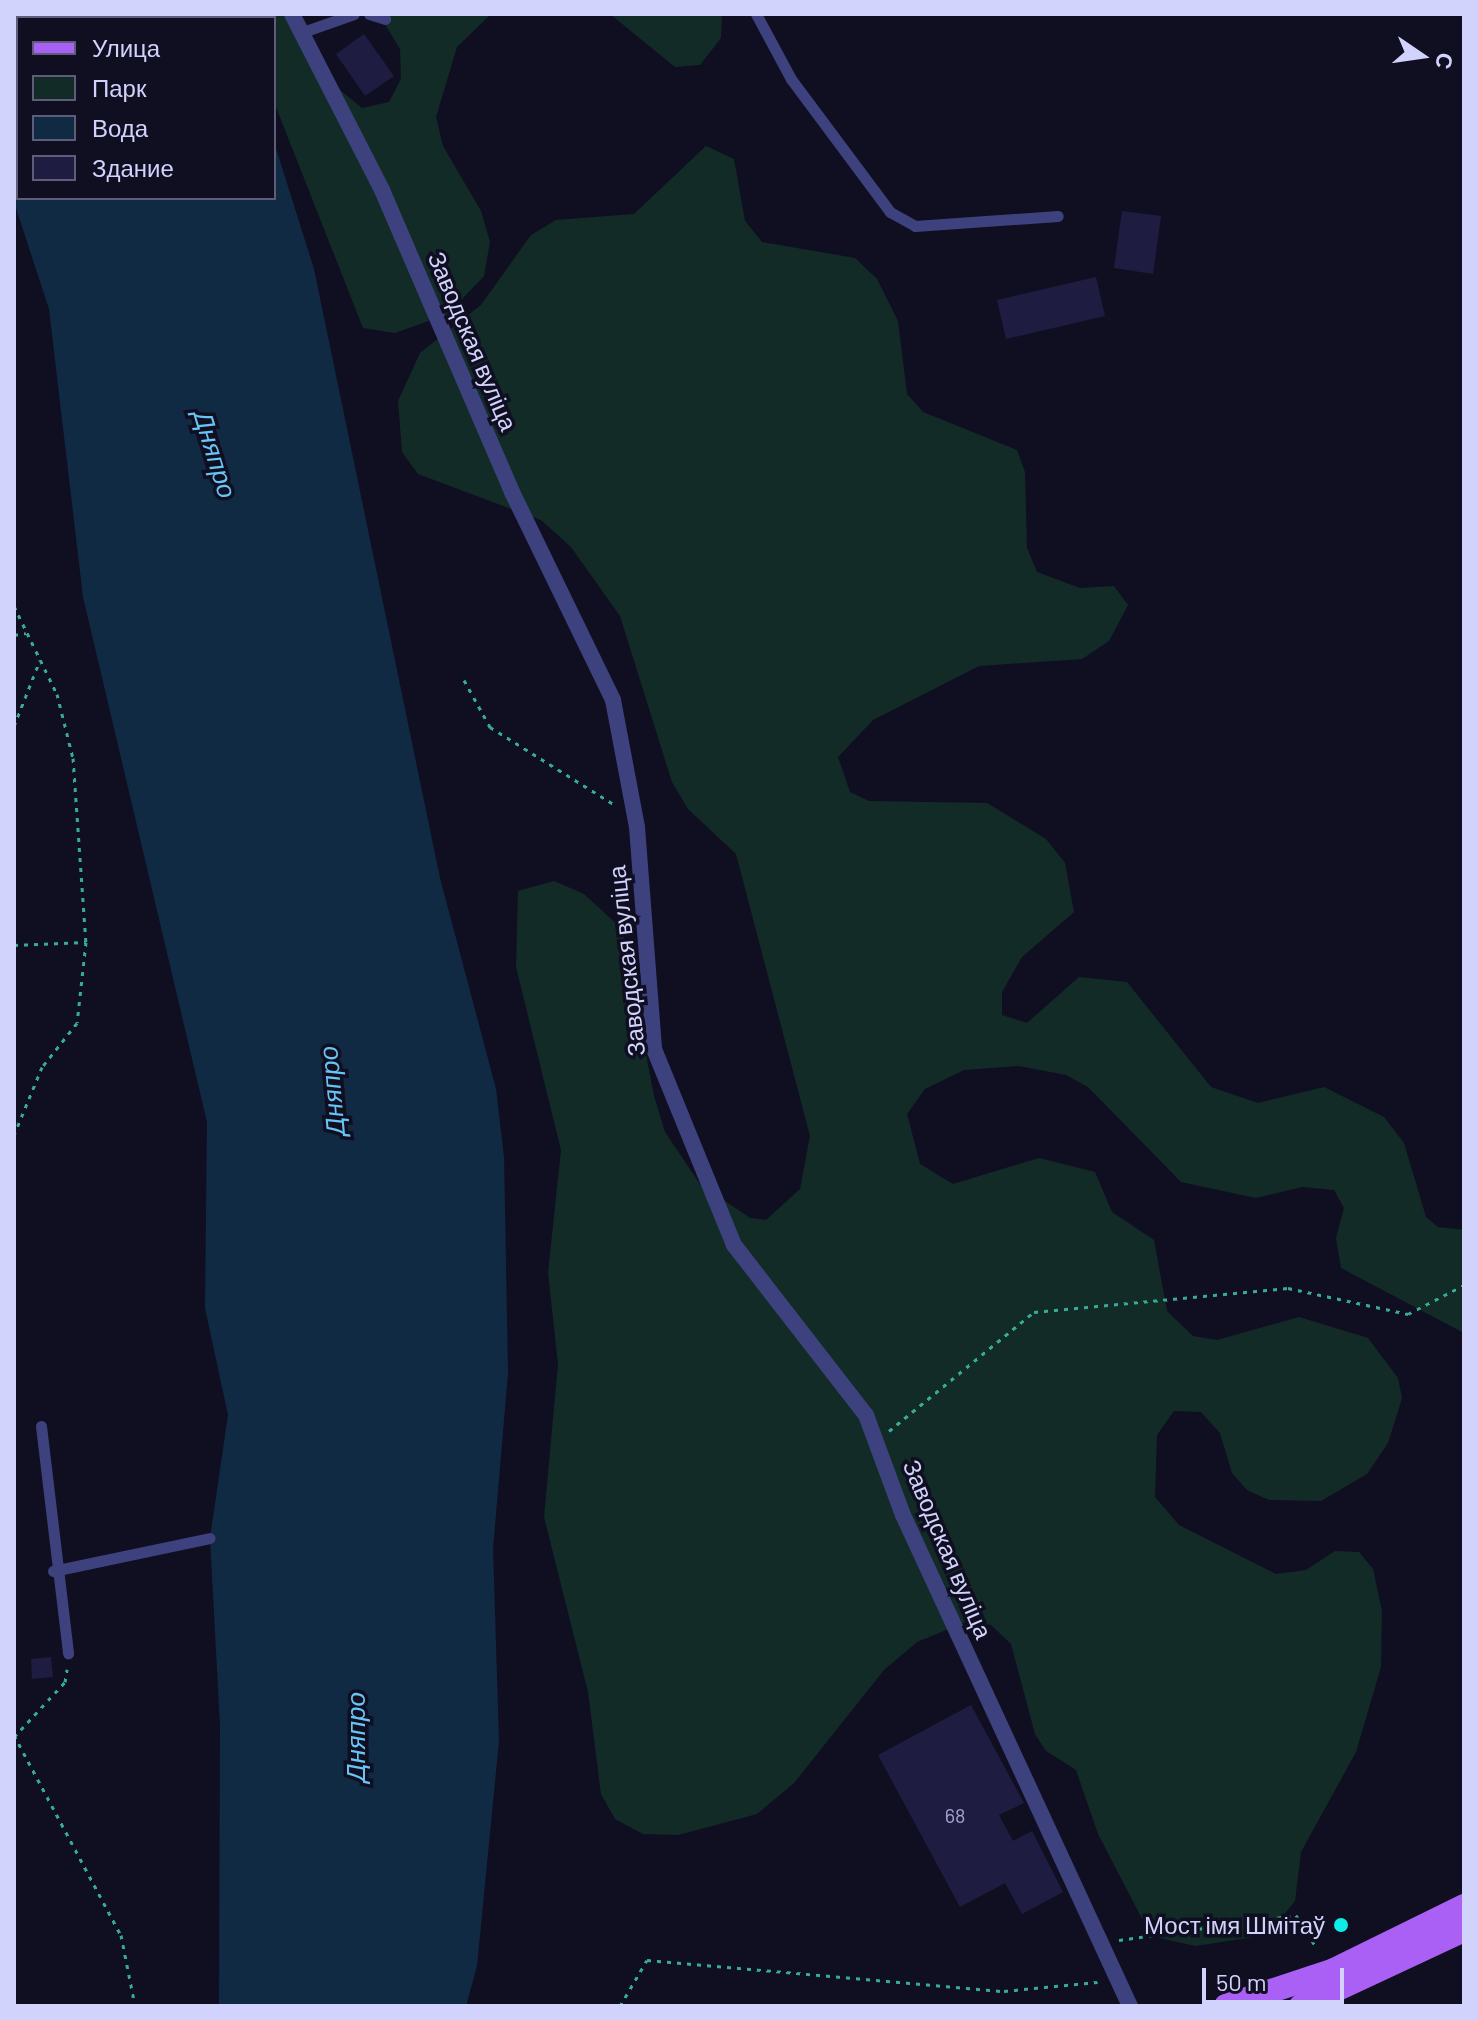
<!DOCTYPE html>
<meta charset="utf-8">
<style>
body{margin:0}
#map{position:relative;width:1478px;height:2020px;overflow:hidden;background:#100f21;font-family:Barlow,sans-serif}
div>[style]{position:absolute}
.green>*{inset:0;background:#122b27}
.water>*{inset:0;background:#112a44}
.building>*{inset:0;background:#1f1c41}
.path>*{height:3px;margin-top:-1.5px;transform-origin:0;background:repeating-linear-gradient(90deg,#36ac97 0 4px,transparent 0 10px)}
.lane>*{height:11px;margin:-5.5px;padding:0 5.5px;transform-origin:5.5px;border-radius:5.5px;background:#3d427e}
.street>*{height:16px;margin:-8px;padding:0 8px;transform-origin:8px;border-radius:8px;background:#3d427e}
.primary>*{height:24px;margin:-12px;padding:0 12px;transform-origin:12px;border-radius:12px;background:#ab60f5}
.dots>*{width:22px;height:22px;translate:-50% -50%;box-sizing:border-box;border:4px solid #100f21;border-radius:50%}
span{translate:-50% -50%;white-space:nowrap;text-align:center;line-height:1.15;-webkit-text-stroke:7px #100f21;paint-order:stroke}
.number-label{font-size:20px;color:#a5a5cd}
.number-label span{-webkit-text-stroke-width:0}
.street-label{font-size:24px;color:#d2d3fc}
.poi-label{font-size:24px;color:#d2d3fc}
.right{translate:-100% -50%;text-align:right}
.water-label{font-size:26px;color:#67c5f6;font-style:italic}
.frame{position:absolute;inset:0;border:16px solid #d2d3fc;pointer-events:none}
.legend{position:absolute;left:16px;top:16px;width:260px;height:184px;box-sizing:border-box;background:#100f21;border:2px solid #5e5d79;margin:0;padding:10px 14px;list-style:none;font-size:24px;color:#d2d3fc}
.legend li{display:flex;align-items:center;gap:16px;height:40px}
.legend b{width:40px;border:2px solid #5e5d79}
.north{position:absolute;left:1382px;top:16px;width:80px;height:80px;-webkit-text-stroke:6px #100f21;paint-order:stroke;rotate:103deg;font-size:22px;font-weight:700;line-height:32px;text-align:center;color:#d2d3fc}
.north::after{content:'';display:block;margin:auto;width:28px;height:36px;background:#d2d3fc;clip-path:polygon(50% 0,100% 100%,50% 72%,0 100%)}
.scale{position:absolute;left:1202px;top:1968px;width:142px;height:36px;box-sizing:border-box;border:4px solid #d2d3fc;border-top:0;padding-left:10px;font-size:24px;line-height:28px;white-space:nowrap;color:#d2d3fc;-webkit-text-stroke:6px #100f21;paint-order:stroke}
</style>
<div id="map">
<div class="green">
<div style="clip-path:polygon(237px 14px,300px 14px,340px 90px,362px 108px,389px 102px,401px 79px,400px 49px,379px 14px,491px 14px,457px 47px,436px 117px,443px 146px,481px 211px,490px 242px,484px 276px,448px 314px,395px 333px,363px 328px,274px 102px,274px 18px)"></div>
<div style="clip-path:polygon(610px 14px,722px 14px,721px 38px,700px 65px,675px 67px)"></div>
<div style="clip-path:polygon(706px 146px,734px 159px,745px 221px,762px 242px,855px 258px,877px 279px,898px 321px,907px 394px,923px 412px,1017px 450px,1025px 472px,1027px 548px,1037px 572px,1080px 588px,1114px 586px,1128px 605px,1109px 641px,1082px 659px,979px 666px,873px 720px,838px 757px,850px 792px,869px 801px,987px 803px,1046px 839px,1065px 863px,1074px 912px,1022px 957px,1002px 992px,1002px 1015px,1027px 1023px,1079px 977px,1127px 982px,1211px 1087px,1258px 1103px,1324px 1087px,1384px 1117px,1404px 1143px,1426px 1217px,1438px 1227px,1464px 1230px,1464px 1333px,1341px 1268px,1336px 1238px,1344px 1208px,1334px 1190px,1302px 1187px,1256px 1198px,1181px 1182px,1088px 1087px,1066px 1075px,1019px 1066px,964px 1070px,925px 1089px,907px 1114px,920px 1164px,953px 1184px,1039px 1158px,1095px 1172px,1112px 1212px,1154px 1240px,1167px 1311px,1193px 1336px,1217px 1340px,1299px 1317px,1368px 1338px,1398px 1378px,1402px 1398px,1388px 1443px,1367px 1474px,1321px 1501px,1269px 1500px,1247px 1490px,1232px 1473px,1220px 1433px,1201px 1412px,1174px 1411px,1157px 1435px,1155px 1497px,1179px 1525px,1276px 1574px,1306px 1570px,1335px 1551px,1359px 1552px,1373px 1569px,1382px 1611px,1381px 1667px,1356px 1752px,1301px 1852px,1295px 1901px,1274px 1927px,1255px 1937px,1195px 1946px,1151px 1936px,1098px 1834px,1076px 1770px,1046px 1751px,1035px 1734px,1011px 1644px,991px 1625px,968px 1621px,917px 1642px,884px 1670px,794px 1783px,757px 1814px,678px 1835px,643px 1834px,615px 1819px,601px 1794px,588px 1692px,544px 1517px,558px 1364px,548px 1273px,561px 1150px,516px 967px,518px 891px,554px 881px,584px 894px,622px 929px,654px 1096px,665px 1132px,700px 1184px,750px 1218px,766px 1220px,800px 1189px,810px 1136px,736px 854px,688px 809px,672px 782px,620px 616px,571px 547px,541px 520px,418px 474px,402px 452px,398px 401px,420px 353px,481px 305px,531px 235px,556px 220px,634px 214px)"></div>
</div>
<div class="water">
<div style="clip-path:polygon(14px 14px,221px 18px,18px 18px,18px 198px,274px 198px,274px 142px,314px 269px,440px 878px,496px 1089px,504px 1157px,508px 1373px,493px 1549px,499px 1741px,477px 1966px,466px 2006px,219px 2006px,220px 1725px,210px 1538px,228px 1415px,205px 1308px,207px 1122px,83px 597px,49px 309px,14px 202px)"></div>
</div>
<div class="building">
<div style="clip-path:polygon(364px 34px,394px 76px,365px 96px,336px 54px)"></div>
<div style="clip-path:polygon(1122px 211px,1161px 216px,1153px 274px,1114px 268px)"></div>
<div style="clip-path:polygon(1096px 277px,1105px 316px,1006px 339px,997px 300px)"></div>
<div style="clip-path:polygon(51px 1657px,53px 1677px,32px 1679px,31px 1659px)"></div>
<div style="clip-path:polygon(971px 1705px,1024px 1803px,999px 1815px,1013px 1841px,1032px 1831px,1063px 1892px,1022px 1914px,1005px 1883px,960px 1907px,878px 1755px)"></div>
</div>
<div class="path">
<div style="left:14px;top:606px;width:98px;rotate:64deg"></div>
<div style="left:57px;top:694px;width:66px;rotate:76deg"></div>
<div style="left:73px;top:758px;width:184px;rotate:86deg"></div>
<div style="left:86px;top:942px;width:81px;rotate:96.3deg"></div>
<div style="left:77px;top:1023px;width:56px;rotate:128.5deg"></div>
<div style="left:42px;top:1067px;width:74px;rotate:112.4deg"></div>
<div style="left:14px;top:635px;width:12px;rotate:-9deg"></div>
<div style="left:464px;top:680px;width:54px;rotate:61deg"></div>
<div style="left:490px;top:727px;width:145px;rotate:32deg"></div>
<div style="left:14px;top:726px;width:71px;rotate:-68.5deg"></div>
<div style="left:14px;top:945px;width:72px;rotate:-2.4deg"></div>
<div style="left:889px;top:1431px;width:188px;rotate:-39.4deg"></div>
<div style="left:1034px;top:1312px;width:255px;rotate:-5.4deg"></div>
<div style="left:1288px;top:1288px;width:123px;rotate:12.2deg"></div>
<div style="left:1408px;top:1314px;width:63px;rotate:-27.4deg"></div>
<div style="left:14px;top:1735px;width:227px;rotate:61.9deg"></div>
<div style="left:121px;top:1935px;width:72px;rotate:78.8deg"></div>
<div style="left:14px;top:1737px;width:75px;rotate:-47.2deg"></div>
<div style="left:65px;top:1682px;width:13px;rotate:-81deg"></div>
<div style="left:1119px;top:1940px;width:179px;rotate:-8deg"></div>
<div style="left:1296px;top:1915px;width:36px;rotate:58deg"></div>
<div style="left:620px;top:2006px;width:53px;rotate:-59.6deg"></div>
<div style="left:647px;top:1960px;width:358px;rotate:5deg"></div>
<div style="left:1004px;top:1991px;width:94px;rotate:-5.5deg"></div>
<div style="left:1179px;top:2006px;width:9px;rotate:-13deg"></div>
</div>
<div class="lane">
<div style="left:369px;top:14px;width:17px;rotate:17deg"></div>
<div style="left:756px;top:14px;width:74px;rotate:61.7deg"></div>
<div style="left:791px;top:79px;width:166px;rotate:53.3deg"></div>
<div style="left:890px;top:212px;width:29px;rotate:29deg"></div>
<div style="left:915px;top:226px;width:143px;rotate:-4deg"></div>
<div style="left:300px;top:33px;width:57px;rotate:-19.4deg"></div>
<div style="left:41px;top:1426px;width:229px;rotate:83.2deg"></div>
<div style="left:53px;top:1571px;width:160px;rotate:-11.9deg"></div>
</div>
<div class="street">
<div style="left:292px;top:14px;width:198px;rotate:62.9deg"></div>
<div style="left:382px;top:190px;width:329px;rotate:66.7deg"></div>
<div style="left:512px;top:492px;width:231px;rotate:64.1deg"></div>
<div style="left:613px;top:700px;width:129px;rotate:79.3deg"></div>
<div style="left:637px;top:827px;width:223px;rotate:85.6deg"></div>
<div style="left:654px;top:1049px;width:212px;rotate:67.8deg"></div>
<div style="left:734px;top:1245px;width:215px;rotate:52.2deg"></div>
<div style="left:866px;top:1415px;width:107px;rotate:69.7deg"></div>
<div style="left:903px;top:1515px;width:541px;rotate:65.19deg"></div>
</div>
<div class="primary">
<div style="left:1226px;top:2006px;width:114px;rotate:-18.4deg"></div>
<div style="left:1334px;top:1970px;width:145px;rotate:-26.2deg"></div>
<div style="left:1301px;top:2006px;width:180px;rotate:-25deg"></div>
</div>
<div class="dots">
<div style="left:1341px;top:1925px;background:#0fece7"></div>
</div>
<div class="number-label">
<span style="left:955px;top:1815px">68</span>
</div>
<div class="street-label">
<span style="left:473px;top:341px;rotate:67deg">Заводская вуліца</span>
<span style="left:626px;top:961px;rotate:-96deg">Заводская вуліца</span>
<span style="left:948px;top:1549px;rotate:67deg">Заводская вуліца</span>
</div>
<div class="poi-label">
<span class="right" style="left:1325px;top:1925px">Мост імя Шмітаў</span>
</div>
<div class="water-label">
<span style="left:216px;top:454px;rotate:73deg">Дняпро</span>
<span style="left:331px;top:1091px;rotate:-95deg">Дняпро</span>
<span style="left:355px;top:1737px;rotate:-90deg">Дняпро</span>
</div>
<div class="frame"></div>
<ul class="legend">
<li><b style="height:10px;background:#ab60f5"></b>Улица</li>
<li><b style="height:22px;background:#122b27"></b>Парк</li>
<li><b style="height:22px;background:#112a44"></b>Вода</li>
<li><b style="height:22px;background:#1f1c41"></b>Здание</li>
</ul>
<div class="north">С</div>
<div class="scale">50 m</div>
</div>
